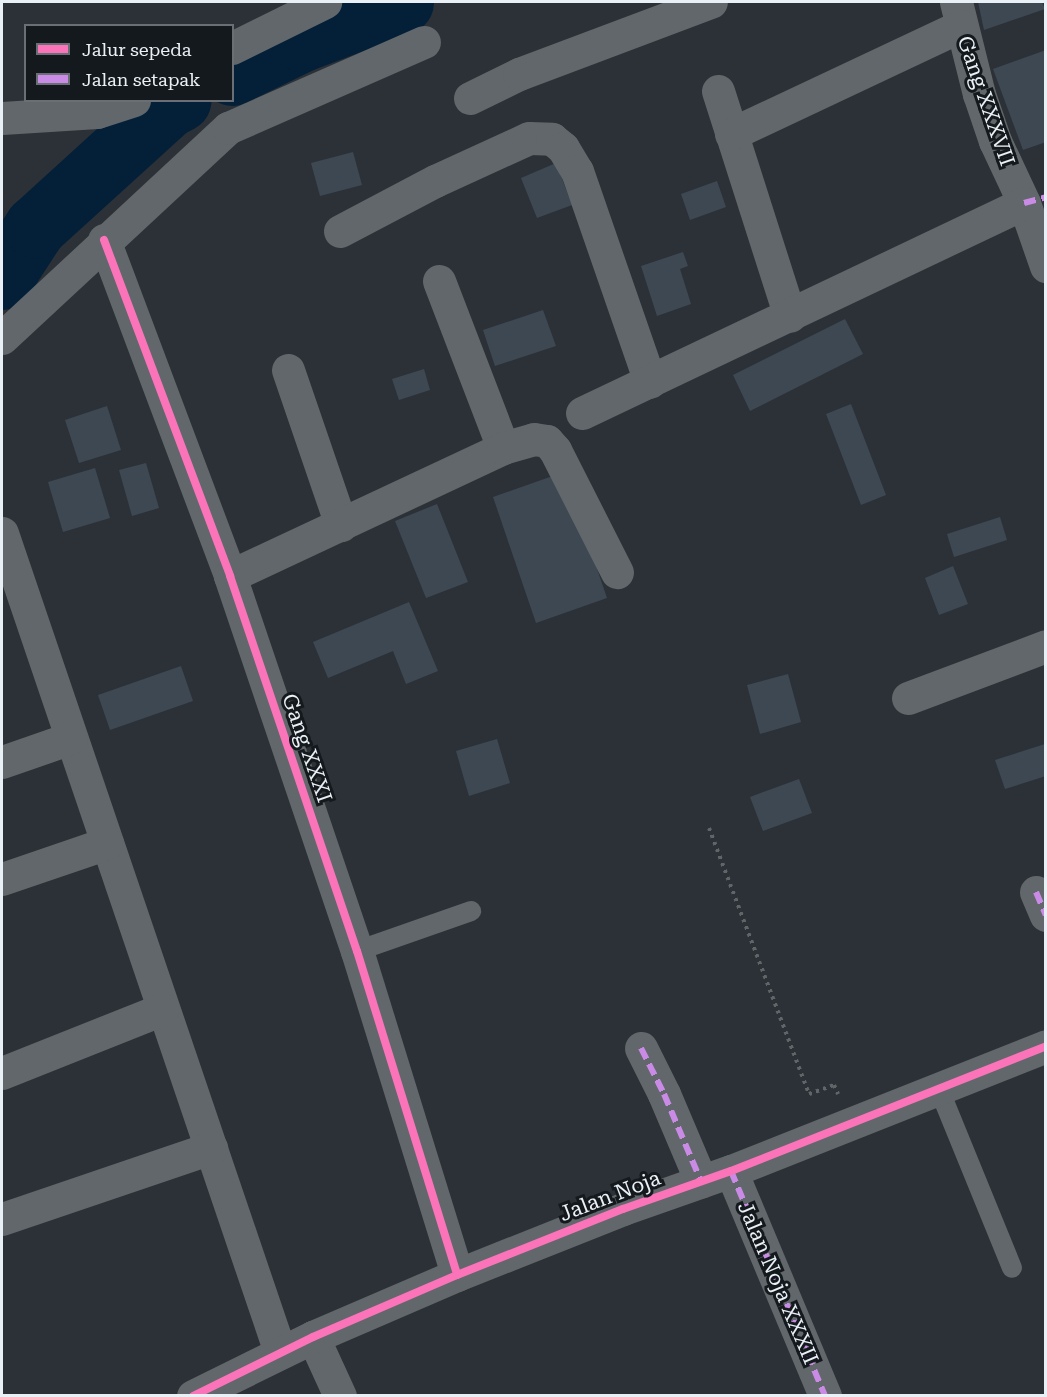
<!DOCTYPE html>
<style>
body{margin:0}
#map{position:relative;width:1047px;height:1397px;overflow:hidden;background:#2c3137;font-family:"Roboto Serif",serif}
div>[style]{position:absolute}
.river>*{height:63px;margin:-31.5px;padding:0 31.5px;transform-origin:31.5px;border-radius:31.5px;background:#042039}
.building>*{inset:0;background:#3e4852}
.path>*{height:4px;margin-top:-2px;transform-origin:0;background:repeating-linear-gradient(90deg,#616568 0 3px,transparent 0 7.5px)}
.service>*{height:20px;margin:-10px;padding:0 10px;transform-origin:10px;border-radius:10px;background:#62676b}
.minor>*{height:33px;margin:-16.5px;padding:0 16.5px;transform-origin:16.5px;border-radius:16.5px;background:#62676b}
.quiet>*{height:6px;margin-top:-3px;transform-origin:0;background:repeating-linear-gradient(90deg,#ca8be6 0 12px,transparent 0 18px)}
.cycleway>*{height:8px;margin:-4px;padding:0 4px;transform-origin:4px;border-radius:4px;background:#fb73b8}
span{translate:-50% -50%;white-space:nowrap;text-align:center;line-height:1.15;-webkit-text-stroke:6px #14191d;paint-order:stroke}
.street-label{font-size:21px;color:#e9f0f6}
.frame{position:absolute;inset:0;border:3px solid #e9f0f6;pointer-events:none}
.legend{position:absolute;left:24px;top:24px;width:210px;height:78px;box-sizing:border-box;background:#14191d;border:2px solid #696f74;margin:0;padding:8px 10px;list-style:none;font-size:18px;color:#e9f0f6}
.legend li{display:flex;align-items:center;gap:12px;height:30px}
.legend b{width:30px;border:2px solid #696f74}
</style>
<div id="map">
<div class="river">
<div style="left:232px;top:74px;width:78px;rotate:-25.9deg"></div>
<div style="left:302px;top:40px;width:107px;rotate:-20.8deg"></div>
<div style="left:2px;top:278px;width:61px;rotate:-57.1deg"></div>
<div style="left:35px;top:227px;width:180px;rotate:-42.3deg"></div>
<div style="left:168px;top:106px;width:13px;rotate:-27deg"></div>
</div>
<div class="building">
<div style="clip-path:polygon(978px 2px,1042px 2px,1045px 9px,984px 30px)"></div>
<div style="clip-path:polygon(1046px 50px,1046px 142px,1023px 150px,993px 69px)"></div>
<div style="clip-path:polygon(353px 152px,362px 185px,320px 196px,311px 163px)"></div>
<div style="clip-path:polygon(556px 163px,572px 205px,537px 218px,521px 178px)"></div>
<div style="clip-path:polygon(717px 181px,726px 207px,690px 220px,681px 194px)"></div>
<div style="clip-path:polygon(683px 252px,688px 266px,680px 269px,691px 304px,657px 316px,641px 266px)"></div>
<div style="clip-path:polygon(543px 310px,556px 346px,495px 366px,483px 330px)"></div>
<div style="clip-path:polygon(845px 319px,863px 354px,750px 411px,733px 375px)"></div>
<div style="clip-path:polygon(424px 369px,430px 390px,399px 400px,392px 379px)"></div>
<div style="clip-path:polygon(851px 404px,886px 495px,861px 505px,826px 414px)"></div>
<div style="clip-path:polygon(107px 406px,121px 450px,79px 463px,65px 420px)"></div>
<div style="clip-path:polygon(146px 463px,159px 508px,132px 516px,119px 470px)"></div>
<div style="clip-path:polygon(95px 468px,110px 518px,63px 532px,48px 482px)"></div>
<div style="clip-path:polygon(564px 472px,607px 598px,536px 623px,493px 497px)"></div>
<div style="clip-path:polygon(437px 504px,468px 582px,426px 598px,395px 521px)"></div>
<div style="clip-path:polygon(1000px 517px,1007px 540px,954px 557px,947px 534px)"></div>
<div style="clip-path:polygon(953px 566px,968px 604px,939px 615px,925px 578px)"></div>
<div style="clip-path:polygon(409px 602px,438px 671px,406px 684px,393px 651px,328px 678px,313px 642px)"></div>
<div style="clip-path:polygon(181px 666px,193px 701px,110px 730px,98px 695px)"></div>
<div style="clip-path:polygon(788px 674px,801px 722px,760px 734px,747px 685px)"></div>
<div style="clip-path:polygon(497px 739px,510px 783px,469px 796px,456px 751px)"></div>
<div style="clip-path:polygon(1045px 744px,1046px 776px,1005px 789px,995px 760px)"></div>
<div style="clip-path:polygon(799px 779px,812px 813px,763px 831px,750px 797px)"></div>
</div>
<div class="path">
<div style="left:709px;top:828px;width:284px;rotate:69.4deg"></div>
<div style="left:809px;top:1094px;width:27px;rotate:-20deg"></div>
<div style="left:834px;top:1085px;width:10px;rotate:66deg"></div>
</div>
<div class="service">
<div style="left:357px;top:951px;width:121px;rotate:-19.3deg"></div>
<div style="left:939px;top:1089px;width:193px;rotate:67.8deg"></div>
</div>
<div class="minor">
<div style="left:956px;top:2px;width:95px;rotate:76deg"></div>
<div style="left:979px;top:94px;width:50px;rotate:71.2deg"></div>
<div style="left:995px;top:141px;width:68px;rotate:64.9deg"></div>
<div style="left:1024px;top:203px;width:67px;rotate:70.8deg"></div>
<div style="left:232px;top:48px;width:104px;rotate:-26.3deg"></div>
<div style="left:718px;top:91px;width:236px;rotate:72.3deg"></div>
<div style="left:470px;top:98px;width:55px;rotate:-26.1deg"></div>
<div style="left:519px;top:74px;width:205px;rotate:-20.6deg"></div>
<div style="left:2px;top:118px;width:95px;rotate:-3.6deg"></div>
<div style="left:97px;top:112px;width:39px;rotate:-18deg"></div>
<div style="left:731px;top:134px;width:254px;rotate:-25.2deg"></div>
<div style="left:340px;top:231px;width:107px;rotate:-27.8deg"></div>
<div style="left:435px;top:181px;width:103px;rotate:-24.6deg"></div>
<div style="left:529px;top:138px;width:23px;rotate:2deg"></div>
<div style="left:552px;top:139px;width:14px;rotate:39deg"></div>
<div style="left:563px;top:148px;width:27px;rotate:59deg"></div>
<div style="left:577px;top:171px;width:223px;rotate:70.9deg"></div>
<div style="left:104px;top:240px;width:359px;rotate:69.4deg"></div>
<div style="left:230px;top:576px;width:396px;rotate:71.3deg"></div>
<div style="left:357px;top:951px;width:339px;rotate:72.8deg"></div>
<div style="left:439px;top:281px;width:179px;rotate:69deg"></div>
<div style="left:2px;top:338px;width:309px;rotate:-42.9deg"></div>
<div style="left:228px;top:128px;width:214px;rotate:-23.7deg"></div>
<div style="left:288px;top:370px;width:164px;rotate:71.1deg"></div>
<div style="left:582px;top:413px;width:489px;rotate:-25.4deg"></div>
<div style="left:2px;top:533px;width:865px;rotate:71.25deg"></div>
<div style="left:230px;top:576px;width:302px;rotate:-25.1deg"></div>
<div style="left:503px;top:448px;width:32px;rotate:-16deg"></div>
<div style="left:534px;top:439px;width:13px;rotate:9deg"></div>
<div style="left:547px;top:441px;width:12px;rotate:48deg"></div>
<div style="left:555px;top:450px;width:137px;rotate:63.1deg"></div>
<div style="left:908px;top:698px;width:147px;rotate:-20.6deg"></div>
<div style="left:2px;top:762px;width:73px;rotate:-19.2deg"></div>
<div style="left:2px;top:879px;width:111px;rotate:-18.9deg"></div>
<div style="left:1036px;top:892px;width:25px;rotate:67deg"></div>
<div style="left:641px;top:1048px;width:51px;rotate:63.4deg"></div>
<div style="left:664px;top:1094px;width:95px;rotate:67deg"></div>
<div style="left:2px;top:1073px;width:173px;rotate:-21.7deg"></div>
<div style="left:731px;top:1171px;width:244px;rotate:67.3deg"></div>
<div style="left:2px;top:1219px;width:221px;rotate:-18.8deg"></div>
<div style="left:313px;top:1337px;width:65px;rotate:65.4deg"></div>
<div style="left:193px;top:1396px;width:134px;rotate:-26.2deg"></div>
<div style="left:313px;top:1337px;width:157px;rotate:-23.3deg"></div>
<div style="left:457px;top:1275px;width:179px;rotate:-21.7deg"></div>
<div style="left:623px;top:1209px;width:114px;rotate:-19.4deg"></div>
<div style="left:731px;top:1171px;width:339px;rotate:-21.6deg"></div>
</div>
<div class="quiet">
<div style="left:1024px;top:203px;width:23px;rotate:-15deg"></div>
<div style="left:1036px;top:892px;width:25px;rotate:67deg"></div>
<div style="left:641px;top:1048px;width:51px;rotate:63.4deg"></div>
<div style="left:664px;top:1094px;width:95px;rotate:67deg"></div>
<div style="left:731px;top:1171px;width:244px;rotate:67.3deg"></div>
</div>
<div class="cycleway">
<div style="left:104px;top:240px;width:359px;rotate:69.4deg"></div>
<div style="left:230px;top:576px;width:396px;rotate:71.3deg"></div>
<div style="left:357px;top:951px;width:339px;rotate:72.8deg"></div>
<div style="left:193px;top:1396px;width:134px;rotate:-26.2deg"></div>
<div style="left:313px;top:1337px;width:157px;rotate:-23.3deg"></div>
<div style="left:457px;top:1275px;width:179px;rotate:-21.7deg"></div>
<div style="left:623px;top:1209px;width:114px;rotate:-19.4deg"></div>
<div style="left:731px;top:1171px;width:339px;rotate:-21.6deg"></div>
</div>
<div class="street-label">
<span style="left:986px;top:101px;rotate:71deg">Gang XXXVII</span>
<span style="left:307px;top:748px;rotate:71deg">Gang XXXI</span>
<span style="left:610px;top:1196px;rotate:-21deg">Jalan Noja</span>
<span style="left:778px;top:1283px;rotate:67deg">Jalan Noja XXXII</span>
</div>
<div class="frame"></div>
<ul class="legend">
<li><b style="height:8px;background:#fb73b8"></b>Jalur sepeda</li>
<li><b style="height:8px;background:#ca8be6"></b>Jalan setapak</li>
</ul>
</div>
